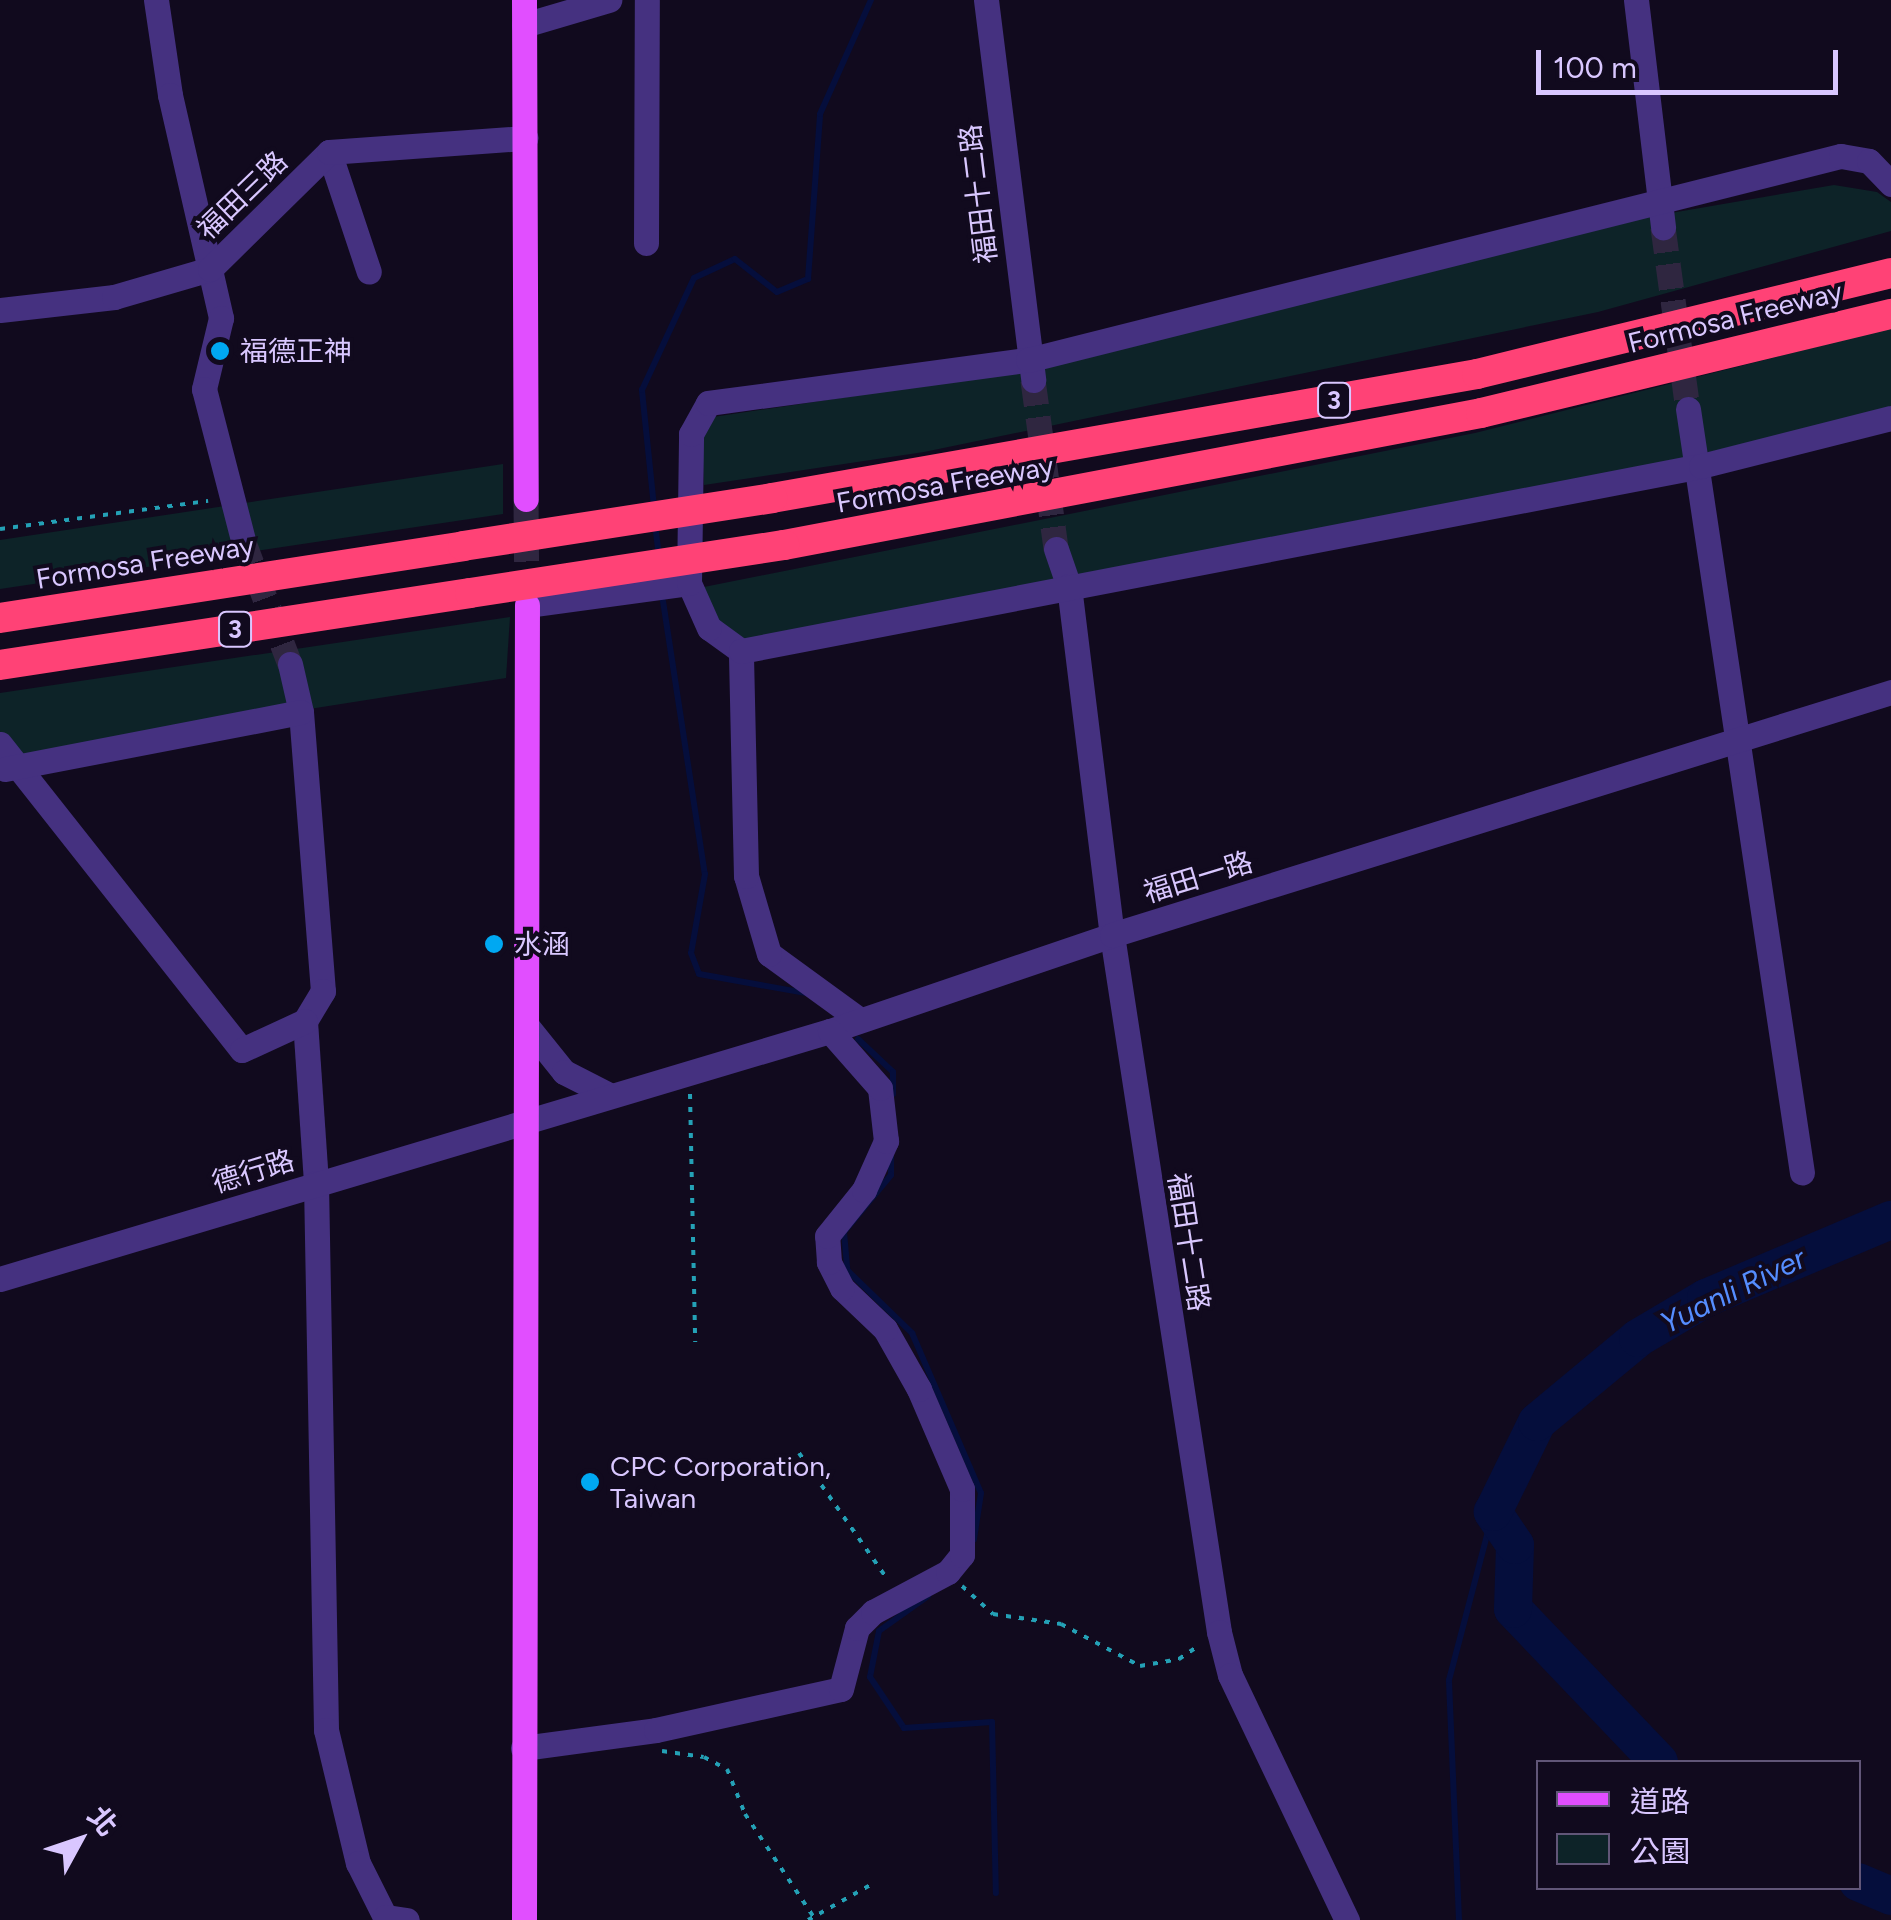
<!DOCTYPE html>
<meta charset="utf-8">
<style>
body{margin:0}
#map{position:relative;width:1891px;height:1920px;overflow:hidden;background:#110a1e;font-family:Figtree,"Noto Sans TC",sans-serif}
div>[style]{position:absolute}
.green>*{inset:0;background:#0d2328}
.stream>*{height:6px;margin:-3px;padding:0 3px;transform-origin:3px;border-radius:3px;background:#050e3c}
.river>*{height:38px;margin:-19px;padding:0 19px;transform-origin:19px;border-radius:19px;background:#050e3c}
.minor-tunnel>*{height:25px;margin-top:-12.5px;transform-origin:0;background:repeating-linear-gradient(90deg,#2f2640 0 25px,transparent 0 37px)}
.major-tunnel>*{height:25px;margin-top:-12.5px;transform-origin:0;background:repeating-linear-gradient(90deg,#2f2640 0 25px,transparent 0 37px)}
.path>*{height:4px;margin-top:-2px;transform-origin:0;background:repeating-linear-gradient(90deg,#24a1b6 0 5px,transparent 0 13px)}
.minor>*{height:25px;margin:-12.5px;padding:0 12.5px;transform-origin:12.5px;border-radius:12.5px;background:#453180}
.major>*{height:25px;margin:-12.5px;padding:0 12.5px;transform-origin:12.5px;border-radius:12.5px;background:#e14eff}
.highway>*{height:30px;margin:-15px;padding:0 15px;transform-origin:15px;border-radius:15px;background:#ff4276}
.highway-bridge>*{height:30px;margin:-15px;padding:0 15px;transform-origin:15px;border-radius:15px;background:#ff4276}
.dots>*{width:28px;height:28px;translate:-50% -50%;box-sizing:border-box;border:5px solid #110a1e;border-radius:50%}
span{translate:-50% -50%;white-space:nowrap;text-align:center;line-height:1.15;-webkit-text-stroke:8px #110a1e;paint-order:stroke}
.shield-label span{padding:2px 8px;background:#110a1e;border:2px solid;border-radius:8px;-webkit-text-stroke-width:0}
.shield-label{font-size:25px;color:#d9c7ff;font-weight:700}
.street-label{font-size:28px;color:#d9c7ff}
.poi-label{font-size:28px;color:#d9c7ff}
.left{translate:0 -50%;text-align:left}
.water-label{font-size:30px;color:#558dff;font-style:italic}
.legend{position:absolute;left:1536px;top:1760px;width:325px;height:130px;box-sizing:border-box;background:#110a1e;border:2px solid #615678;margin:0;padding:12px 18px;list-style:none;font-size:30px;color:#d9c7ff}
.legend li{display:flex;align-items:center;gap:20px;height:50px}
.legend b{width:50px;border:2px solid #615678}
.north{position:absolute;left:30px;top:1790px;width:100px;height:100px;-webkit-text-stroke:8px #110a1e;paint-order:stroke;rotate:50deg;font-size:28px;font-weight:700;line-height:40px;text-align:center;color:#d9c7ff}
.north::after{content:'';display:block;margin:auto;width:35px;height:45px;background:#d9c7ff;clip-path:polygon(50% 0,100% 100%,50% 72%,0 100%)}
.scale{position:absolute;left:1536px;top:50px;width:302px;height:45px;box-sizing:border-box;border:5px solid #d9c7ff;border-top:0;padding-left:12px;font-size:30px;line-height:35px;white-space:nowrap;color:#d9c7ff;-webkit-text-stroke:8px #110a1e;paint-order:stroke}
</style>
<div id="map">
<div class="green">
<div style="clip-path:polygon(1834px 185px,1877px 192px,1891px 202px,1891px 231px,1598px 312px,924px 452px,704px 485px,702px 437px,713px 417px,1007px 373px,1607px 224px)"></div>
<div style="clip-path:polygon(1891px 328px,1891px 407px,1658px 465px,755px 644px,719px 627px,699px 588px,1475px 433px)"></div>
<div style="clip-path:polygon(503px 464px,503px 514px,0 589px,0 540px)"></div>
<div style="clip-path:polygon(510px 617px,506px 678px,0 758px,0 693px)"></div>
</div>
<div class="stream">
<div style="left:654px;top:507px;width:118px;rotate:-95.9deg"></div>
<div style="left:642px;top:390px;width:123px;rotate:-65.1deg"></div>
<div style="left:694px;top:278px;width:45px;rotate:-24.9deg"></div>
<div style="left:735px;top:259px;width:53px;rotate:38.2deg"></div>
<div style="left:777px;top:292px;width:34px;rotate:-23deg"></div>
<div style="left:808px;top:279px;width:165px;rotate:-85.8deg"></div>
<div style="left:820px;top:114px;width:125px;rotate:-65.9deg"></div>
<div style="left:655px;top:524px;width:33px;rotate:83deg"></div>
<div style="left:663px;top:601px;width:276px;rotate:81.3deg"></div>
<div style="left:705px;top:874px;width:80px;rotate:100deg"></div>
<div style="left:691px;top:953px;width:22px;rotate:69deg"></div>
<div style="left:699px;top:974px;width:109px;rotate:10.1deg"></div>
<div style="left:858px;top:1039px;width:48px;rotate:43.3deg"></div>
<div style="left:893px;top:1072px;width:22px;rotate:90deg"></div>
<div style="left:891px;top:1156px;width:19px;rotate:90deg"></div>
<div style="left:891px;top:1175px;width:74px;rotate:129.5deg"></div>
<div style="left:844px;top:1232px;width:38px;rotate:85deg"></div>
<div style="left:847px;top:1270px;width:91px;rotate:44.1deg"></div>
<div style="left:912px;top:1333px;width:174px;rotate:66.7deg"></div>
<div style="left:981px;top:1493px;width:47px;rotate:98.7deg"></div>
<div style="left:928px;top:1596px;width:60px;rotate:144.5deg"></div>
<div style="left:879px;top:1631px;width:47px;rotate:101.1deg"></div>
<div style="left:870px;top:1677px;width:61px;rotate:56.3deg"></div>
<div style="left:904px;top:1728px;width:88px;rotate:-3.9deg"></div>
<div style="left:992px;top:1722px;width:171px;rotate:88.7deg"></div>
<div style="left:1459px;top:1920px;width:240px;rotate:-92.4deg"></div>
<div style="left:1449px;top:1680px;width:174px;rotate:-75.3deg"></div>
</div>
<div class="river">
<div style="left:1659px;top:1762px;width:211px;rotate:-133.7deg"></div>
<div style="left:1513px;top:1609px;width:64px;rotate:-88.2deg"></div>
<div style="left:1515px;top:1545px;width:40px;rotate:-124deg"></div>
<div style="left:1493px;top:1512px;width:100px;rotate:-63.9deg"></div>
<div style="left:1537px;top:1422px;width:131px;rotate:-39.7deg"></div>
<div style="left:1638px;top:1338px;width:79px;rotate:-30.5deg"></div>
<div style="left:1706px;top:1298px;width:201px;rotate:-22.9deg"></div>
<div style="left:1858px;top:1882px;width:36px;rotate:23deg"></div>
</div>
<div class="minor-tunnel">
<div style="left:1663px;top:227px;width:184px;rotate:82.2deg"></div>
<div style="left:1033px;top:380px;width:171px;rotate:82.2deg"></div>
<div style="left:243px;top:540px;width:133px;rotate:69.2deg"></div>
</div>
<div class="major-tunnel">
<div style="left:526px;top:499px;width:105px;rotate:89.5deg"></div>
</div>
<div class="path">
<div style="left:0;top:529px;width:210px;rotate:-7.7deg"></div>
<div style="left:690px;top:1094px;width:248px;rotate:88.8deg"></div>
<div style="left:799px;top:1453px;width:155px;rotate:55deg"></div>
<div style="left:962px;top:1586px;width:42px;rotate:42.1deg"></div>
<div style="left:993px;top:1614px;width:69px;rotate:8.4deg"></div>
<div style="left:1061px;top:1624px;width:89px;rotate:28deg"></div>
<div style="left:1140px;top:1666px;width:40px;rotate:-10deg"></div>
<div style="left:1179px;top:1659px;width:25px;rotate:-34deg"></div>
<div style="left:662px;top:1751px;width:42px;rotate:8.1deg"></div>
<div style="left:704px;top:1757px;width:26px;rotate:28deg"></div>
<div style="left:727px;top:1769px;width:48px;rotate:68.2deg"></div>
<div style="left:745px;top:1814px;width:123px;rotate:56.3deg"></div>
<div style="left:808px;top:1920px;width:71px;rotate:-29.4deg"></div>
</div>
<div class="minor">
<div style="left:156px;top:0;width:96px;rotate:81.6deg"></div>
<div style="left:170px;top:95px;width:229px;rotate:77.1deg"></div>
<div style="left:221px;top:318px;width:73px;rotate:103.5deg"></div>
<div style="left:204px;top:389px;width:156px;rotate:75.5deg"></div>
<div style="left:986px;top:0;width:383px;rotate:82.9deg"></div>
<div style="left:1636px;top:0;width:229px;rotate:83.2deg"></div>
<div style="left:524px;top:25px;width:89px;rotate:-16.4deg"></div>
<div style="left:329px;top:152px;width:126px;rotate:71.6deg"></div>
<div style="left:646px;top:243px;width:243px;rotate:-89.8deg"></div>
<div style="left:0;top:310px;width:115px;rotate:-6.5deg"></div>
<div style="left:114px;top:297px;width:100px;rotate:-16.3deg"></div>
<div style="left:210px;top:269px;width:167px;rotate:-44.5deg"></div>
<div style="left:329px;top:152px;width:197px;rotate:-4.1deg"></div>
<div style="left:1688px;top:409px;width:772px;rotate:81.51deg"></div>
<div style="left:1056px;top:549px;width:39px;rotate:71deg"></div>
<div style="left:1069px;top:586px;width:352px;rotate:83deg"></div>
<div style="left:1112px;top:935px;width:705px;rotate:81.27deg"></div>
<div style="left:1219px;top:1632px;width:44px;rotate:75.7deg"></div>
<div style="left:1230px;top:1675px;width:272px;rotate:64.5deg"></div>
<div style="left:527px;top:605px;width:163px;rotate:-7.7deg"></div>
<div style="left:741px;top:651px;width:39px;rotate:-144deg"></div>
<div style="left:709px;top:628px;width:49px;rotate:-114deg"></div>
<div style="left:689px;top:583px;width:149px;rotate:-89.2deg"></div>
<div style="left:691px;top:434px;width:35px;rotate:-61deg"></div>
<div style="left:708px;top:403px;width:323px;rotate:-7.7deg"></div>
<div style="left:1028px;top:360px;width:838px;rotate:-14.09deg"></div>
<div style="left:1841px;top:156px;width:28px;rotate:10deg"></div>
<div style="left:1869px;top:161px;width:32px;rotate:46deg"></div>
<div style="left:290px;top:664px;width:49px;rotate:77.1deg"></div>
<div style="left:301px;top:712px;width:280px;rotate:85.5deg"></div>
<div style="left:323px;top:991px;width:35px;rotate:121deg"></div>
<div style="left:305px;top:1021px;width:162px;rotate:86.1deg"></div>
<div style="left:316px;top:1183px;width:547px;rotate:88.95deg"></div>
<div style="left:326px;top:1730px;width:137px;rotate:76.5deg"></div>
<div style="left:358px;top:1863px;width:60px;rotate:63.4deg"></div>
<div style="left:385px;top:1917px;width:22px;rotate:8deg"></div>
<div style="left:0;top:744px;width:390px;rotate:51.7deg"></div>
<div style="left:242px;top:1050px;width:69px;rotate:-24.7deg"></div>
<div style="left:5px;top:769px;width:301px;rotate:-10.9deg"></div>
<div style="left:860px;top:1020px;width:112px;rotate:-144deg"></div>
<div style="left:769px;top:954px;width:81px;rotate:-106.4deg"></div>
<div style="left:746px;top:876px;width:225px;rotate:-91.3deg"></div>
<div style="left:741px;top:651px;width:978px;rotate:-10.91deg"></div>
<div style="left:1701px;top:466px;width:196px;rotate:-14.2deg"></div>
<div style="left:527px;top:1026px;width:59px;rotate:51.2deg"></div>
<div style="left:564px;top:1072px;width:51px;rotate:27.1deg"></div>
<div style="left:0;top:1279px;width:866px;rotate:-16.64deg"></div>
<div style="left:830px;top:1031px;width:298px;rotate:-18.8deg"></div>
<div style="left:1112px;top:935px;width:816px;rotate:-17.32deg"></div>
<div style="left:523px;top:1748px;width:134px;rotate:-7.7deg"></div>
<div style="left:656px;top:1730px;width:189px;rotate:-12.5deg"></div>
<div style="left:841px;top:1689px;width:63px;rotate:-75.3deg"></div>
<div style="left:857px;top:1628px;width:23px;rotate:-45deg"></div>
<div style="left:873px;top:1612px;width:85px;rotate:-28.1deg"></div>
<div style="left:948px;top:1572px;width:22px;rotate:-51deg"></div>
<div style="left:962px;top:1555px;width:66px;rotate:-90deg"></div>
<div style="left:962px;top:1489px;width:109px;rotate:-113.3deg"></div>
<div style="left:919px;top:1389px;width:69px;rotate:-119.5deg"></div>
<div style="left:885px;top:1329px;width:59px;rotate:-136.4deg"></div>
<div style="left:842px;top:1288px;width:29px;rotate:-117deg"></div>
<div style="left:829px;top:1262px;width:26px;rotate:-94deg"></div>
<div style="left:827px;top:1236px;width:59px;rotate:-51.2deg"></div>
<div style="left:864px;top:1190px;width:54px;rotate:-65.8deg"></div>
<div style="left:886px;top:1141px;width:53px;rotate:-96.5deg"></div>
<div style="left:880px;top:1088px;width:76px;rotate:-131.3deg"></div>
</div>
<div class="major">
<div style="left:524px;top:0;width:499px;rotate:89.8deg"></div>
<div style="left:524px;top:1920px;width:1315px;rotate:-89.87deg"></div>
</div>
<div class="highway">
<div style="left:772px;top:498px;width:716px;rotate:-9.98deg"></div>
<div style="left:1477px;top:374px;width:426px;rotate:-13.7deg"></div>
<div style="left:784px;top:545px;width:709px;rotate:-10.72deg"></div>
<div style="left:1481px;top:413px;width:422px;rotate:-13.6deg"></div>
<div style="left:0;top:618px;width:469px;rotate:-8.8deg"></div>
<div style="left:0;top:665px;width:475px;rotate:-8.7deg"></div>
</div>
<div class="highway-bridge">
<div style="left:463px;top:546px;width:313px;rotate:-8.8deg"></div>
<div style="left:470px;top:593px;width:318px;rotate:-8.7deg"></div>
</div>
<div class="dots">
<div style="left:220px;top:351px;background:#00a8f2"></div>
<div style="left:494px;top:944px;background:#00a8f2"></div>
<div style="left:590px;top:1482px;background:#00a8f2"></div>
</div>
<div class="shield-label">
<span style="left:1334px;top:400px">3</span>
<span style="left:235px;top:629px">3</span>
</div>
<div class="street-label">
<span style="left:978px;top:194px;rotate:-97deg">福田十二路</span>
<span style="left:242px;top:195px;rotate:-44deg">福田三路</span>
<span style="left:1735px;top:317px;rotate:-14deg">Formosa Freeway</span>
<span style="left:945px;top:484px;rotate:-10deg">Formosa Freeway</span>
<span style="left:145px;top:562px;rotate:-9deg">Formosa Freeway</span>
<span style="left:1198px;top:877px;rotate:-17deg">福田一路</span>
<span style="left:253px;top:1171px;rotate:-17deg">德行路</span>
<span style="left:1189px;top:1242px;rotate:81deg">福田十二路</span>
</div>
<div class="poi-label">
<span class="left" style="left:240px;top:351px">福德正神</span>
<span class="left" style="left:514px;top:944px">水涵</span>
<span class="left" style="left:610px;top:1482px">CPC Corporation,<br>Taiwan</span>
</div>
<div class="water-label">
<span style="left:1733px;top:1291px;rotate:-26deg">Yuanli River</span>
</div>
<ul class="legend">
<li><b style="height:12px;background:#e14eff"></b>道路</li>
<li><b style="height:28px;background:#0d2328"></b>公園</li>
</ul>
<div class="north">北</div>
<div class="scale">100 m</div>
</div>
